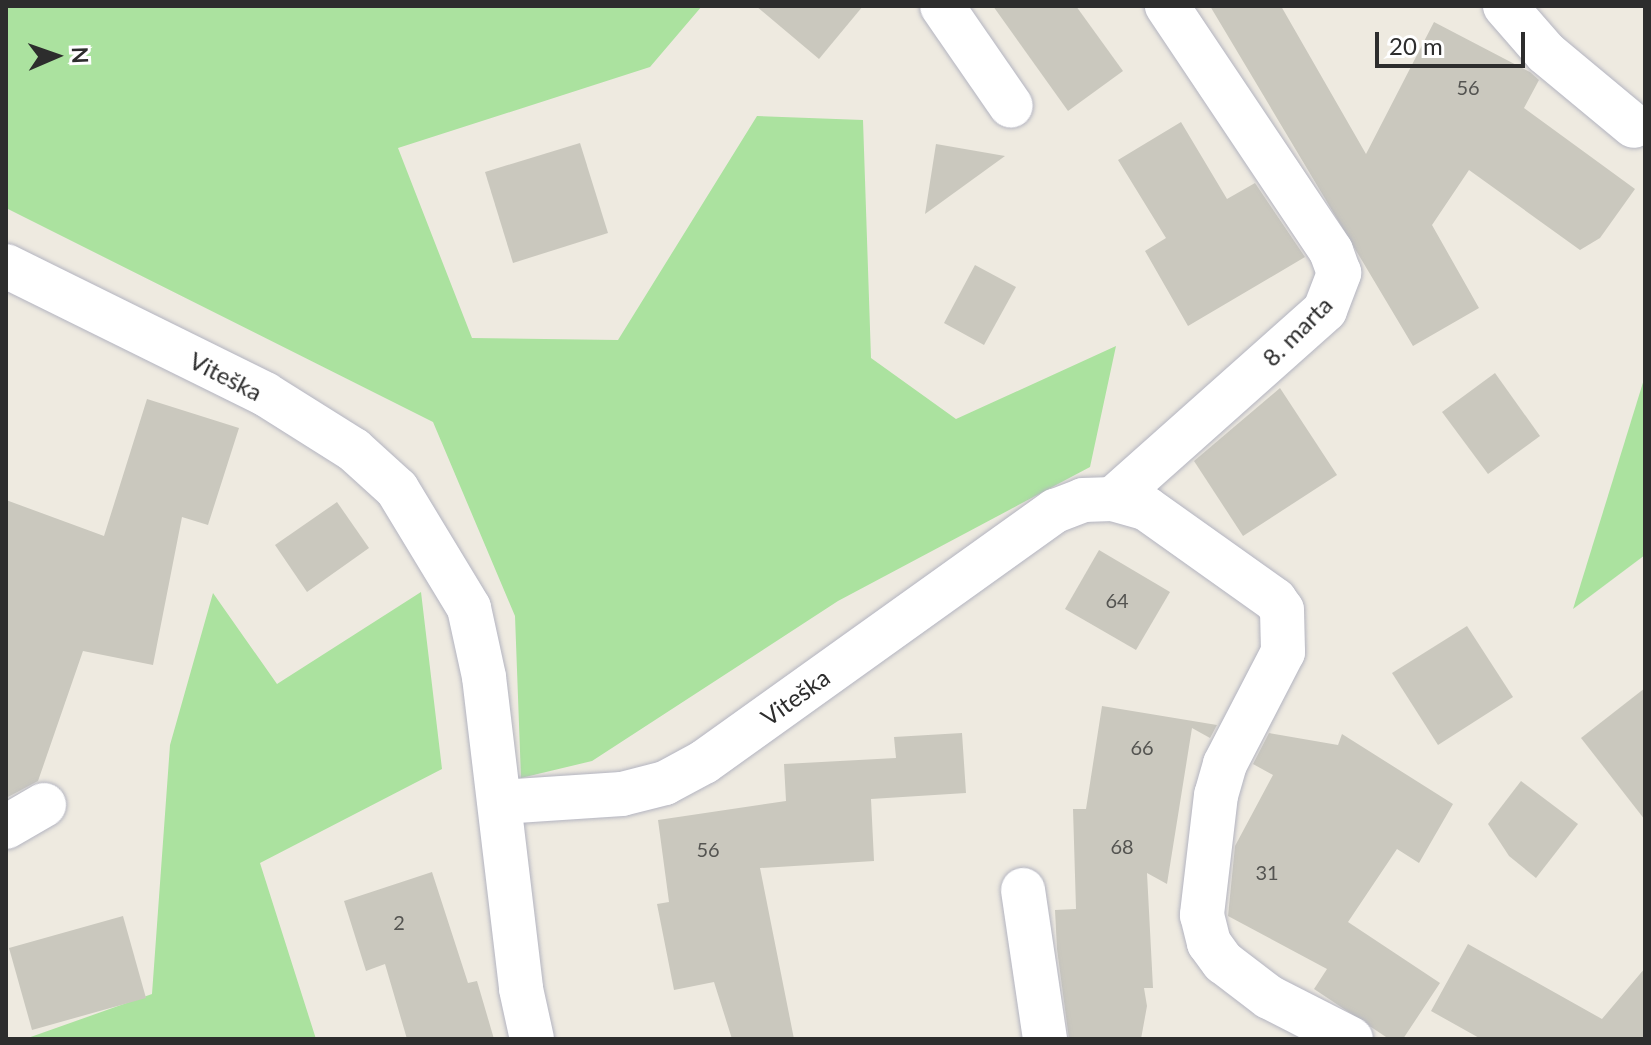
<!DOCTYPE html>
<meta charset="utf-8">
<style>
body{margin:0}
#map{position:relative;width:1651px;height:1045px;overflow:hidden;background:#eeeae0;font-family:Lato,sans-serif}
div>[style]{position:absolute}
.green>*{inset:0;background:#abe29f}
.building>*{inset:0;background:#cac8be}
.roads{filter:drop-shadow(0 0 2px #b3b4c0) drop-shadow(0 0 2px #b3b4c0)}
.street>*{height:44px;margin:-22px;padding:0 22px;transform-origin:22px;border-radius:22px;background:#fff}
span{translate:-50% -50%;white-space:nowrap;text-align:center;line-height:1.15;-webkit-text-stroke:6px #fff;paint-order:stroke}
.number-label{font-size:20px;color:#545451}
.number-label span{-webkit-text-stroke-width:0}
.street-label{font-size:24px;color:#2d2d2d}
.frame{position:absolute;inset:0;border:8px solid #2d2d2d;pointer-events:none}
.north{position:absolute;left:16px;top:16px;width:80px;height:80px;-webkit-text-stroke:6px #fff;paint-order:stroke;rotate:88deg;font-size:22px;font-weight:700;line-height:32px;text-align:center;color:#2d2d2d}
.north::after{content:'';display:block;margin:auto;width:28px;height:36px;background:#2d2d2d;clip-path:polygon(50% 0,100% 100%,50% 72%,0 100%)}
.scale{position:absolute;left:1375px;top:32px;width:150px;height:36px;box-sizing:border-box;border:4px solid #2d2d2d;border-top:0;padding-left:10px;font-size:24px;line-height:28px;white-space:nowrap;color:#2d2d2d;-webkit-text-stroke:6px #fff;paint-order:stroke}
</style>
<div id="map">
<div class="green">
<div style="clip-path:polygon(6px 6px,702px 6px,650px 67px,398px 148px,472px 338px,618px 340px,757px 116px,863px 120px,871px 358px,956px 419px,1116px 346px,1090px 467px,838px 601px,592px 761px,521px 778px,515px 616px,433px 422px,6px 208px)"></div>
<div style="clip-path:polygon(1645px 376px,1645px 555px,1573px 609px)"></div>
<div style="clip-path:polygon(421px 592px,442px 769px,260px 863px,316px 1039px,25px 1039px,152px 994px,170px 745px,213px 593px,277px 684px)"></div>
</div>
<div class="building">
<div style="clip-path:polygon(756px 6px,863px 6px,819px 59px)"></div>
<div style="clip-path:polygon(993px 6px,1076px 6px,1123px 71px,1068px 111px)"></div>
<div style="clip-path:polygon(1210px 6px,1281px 6px,1366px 154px,1434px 22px,1530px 72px,1539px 80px,1524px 108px,1635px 189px,1600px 238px,1580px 250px,1469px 170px,1432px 225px,1479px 308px,1413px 346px)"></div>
<div style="clip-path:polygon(1181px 122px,1227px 199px,1255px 183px,1305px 257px,1188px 326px,1145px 251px,1166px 238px,1118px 160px)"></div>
<div style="clip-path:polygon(580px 143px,608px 233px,513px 263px,485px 172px)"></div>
<div style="clip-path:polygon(936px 144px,1005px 156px,925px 214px)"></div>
<div style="clip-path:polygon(975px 265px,1016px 287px,984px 345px,944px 323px)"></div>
<div style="clip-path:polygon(1495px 373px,1540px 436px,1488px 474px,1442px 412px)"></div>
<div style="clip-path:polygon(1280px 388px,1337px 475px,1243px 536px,1194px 461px)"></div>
<div style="clip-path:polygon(147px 399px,239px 428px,208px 525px,182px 517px,153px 665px,83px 651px,38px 781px,6px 798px,6px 500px,104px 536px)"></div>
<div style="clip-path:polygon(337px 502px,369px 548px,307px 592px,275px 545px)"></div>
<div style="clip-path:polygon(1099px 550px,1170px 592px,1136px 650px,1065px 609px)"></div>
<div style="clip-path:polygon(1467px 626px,1513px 697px,1438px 745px,1392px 673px)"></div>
<div style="clip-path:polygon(1645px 688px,1645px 820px,1581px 738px)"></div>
<div style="clip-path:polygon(1102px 706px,1217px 725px,1210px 738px,1192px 728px,1167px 884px,1147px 873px,1153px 988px,1144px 988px,1147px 1006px,1141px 1039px,1069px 1039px,1057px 949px,1055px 910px,1076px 909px,1073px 809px,1086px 809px)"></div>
<div style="clip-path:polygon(962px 733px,966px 793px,871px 799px,874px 861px,760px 868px,794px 1039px,732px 1039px,714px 982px,674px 990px,657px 904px,669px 902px,658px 820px,786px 801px,784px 764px,896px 758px,894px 737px)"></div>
<div style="clip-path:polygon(1269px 733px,1338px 745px,1342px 734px,1453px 804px,1419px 863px,1397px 849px,1348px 922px,1440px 983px,1403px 1039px,1389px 1039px,1314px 989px,1327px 969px,1228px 916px,1235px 846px,1273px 775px,1253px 764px)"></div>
<div style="clip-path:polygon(1521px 781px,1578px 824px,1536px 878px,1509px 856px,1488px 824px)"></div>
<div style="clip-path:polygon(432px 872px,468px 983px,477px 981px,494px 1039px,407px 1039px,385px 964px,366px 971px,344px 901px)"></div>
<div style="clip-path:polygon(123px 916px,146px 998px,32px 1030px,9px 948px)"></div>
<div style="clip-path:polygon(1468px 944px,1602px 1019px,1645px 968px,1645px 1039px,1481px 1039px,1431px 1011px)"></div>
</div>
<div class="roads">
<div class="street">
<div style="left:942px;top:6px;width:121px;rotate:55.4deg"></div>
<div style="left:1505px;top:6px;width:62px;rotate:48.9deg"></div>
<div style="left:1546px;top:53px;width:114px;rotate:39.7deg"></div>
<div style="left:6px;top:266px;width:289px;rotate:26.3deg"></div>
<div style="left:265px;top:394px;width:105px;rotate:32.2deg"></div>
<div style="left:354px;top:450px;width:58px;rotate:42.2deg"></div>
<div style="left:397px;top:489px;width:139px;rotate:58.8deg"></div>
<div style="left:469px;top:608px;width:71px;rotate:77.7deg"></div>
<div style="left:484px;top:677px;width:314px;rotate:83.2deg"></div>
<div style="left:521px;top:989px;width:51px;rotate:77.6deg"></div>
<div style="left:1113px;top:499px;width:284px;rotate:-41.7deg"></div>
<div style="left:1325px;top:310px;width:40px;rotate:-69deg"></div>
<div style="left:1339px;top:273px;width:23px;rotate:-110deg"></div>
<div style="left:1331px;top:251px;width:295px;rotate:-123.8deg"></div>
<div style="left:501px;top:802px;width:121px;rotate:-3.8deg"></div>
<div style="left:622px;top:794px;width:44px;rotate:-14.3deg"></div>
<div style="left:665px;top:783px;width:44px;rotate:-28.3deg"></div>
<div style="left:704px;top:762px;width:432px;rotate:-35.6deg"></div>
<div style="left:1055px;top:511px;width:30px;rotate:-21deg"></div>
<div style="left:1083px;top:500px;width:30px;rotate:-2deg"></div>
<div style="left:1113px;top:499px;width:35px;rotate:16deg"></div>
<div style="left:1147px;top:509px;width:157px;rotate:35.4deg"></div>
<div style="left:1275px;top:600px;width:12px;rotate:55deg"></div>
<div style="left:1282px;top:610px;width:42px;rotate:88.6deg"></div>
<div style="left:1283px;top:652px;width:126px;rotate:117.4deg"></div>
<div style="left:1225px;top:764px;width:32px;rotate:106deg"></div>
<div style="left:1216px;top:795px;width:121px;rotate:96.7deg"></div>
<div style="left:1202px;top:915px;width:29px;rotate:76deg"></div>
<div style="left:1209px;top:943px;width:24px;rotate:54deg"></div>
<div style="left:1223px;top:962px;width:58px;rotate:37.3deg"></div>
<div style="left:1269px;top:997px;width:92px;rotate:27.1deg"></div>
<div style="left:6px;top:827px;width:44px;rotate:-30.1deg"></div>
<div style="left:1023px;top:890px;width:151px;rotate:81.6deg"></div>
</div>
</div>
<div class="number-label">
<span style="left:1468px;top:87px">56</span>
<span style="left:1117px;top:600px">64</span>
<span style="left:1142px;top:747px">66</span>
<span style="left:1122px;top:846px">68</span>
<span style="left:708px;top:849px">56</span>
<span style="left:1267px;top:872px">31</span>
<span style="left:399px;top:922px">2</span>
</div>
<div class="street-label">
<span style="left:1297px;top:331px;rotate:-45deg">8. marta</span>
<span style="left:226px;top:376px;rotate:27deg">Viteška</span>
<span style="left:795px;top:697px;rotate:-36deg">Viteška</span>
</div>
<div class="frame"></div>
<div class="north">N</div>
<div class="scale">20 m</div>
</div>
